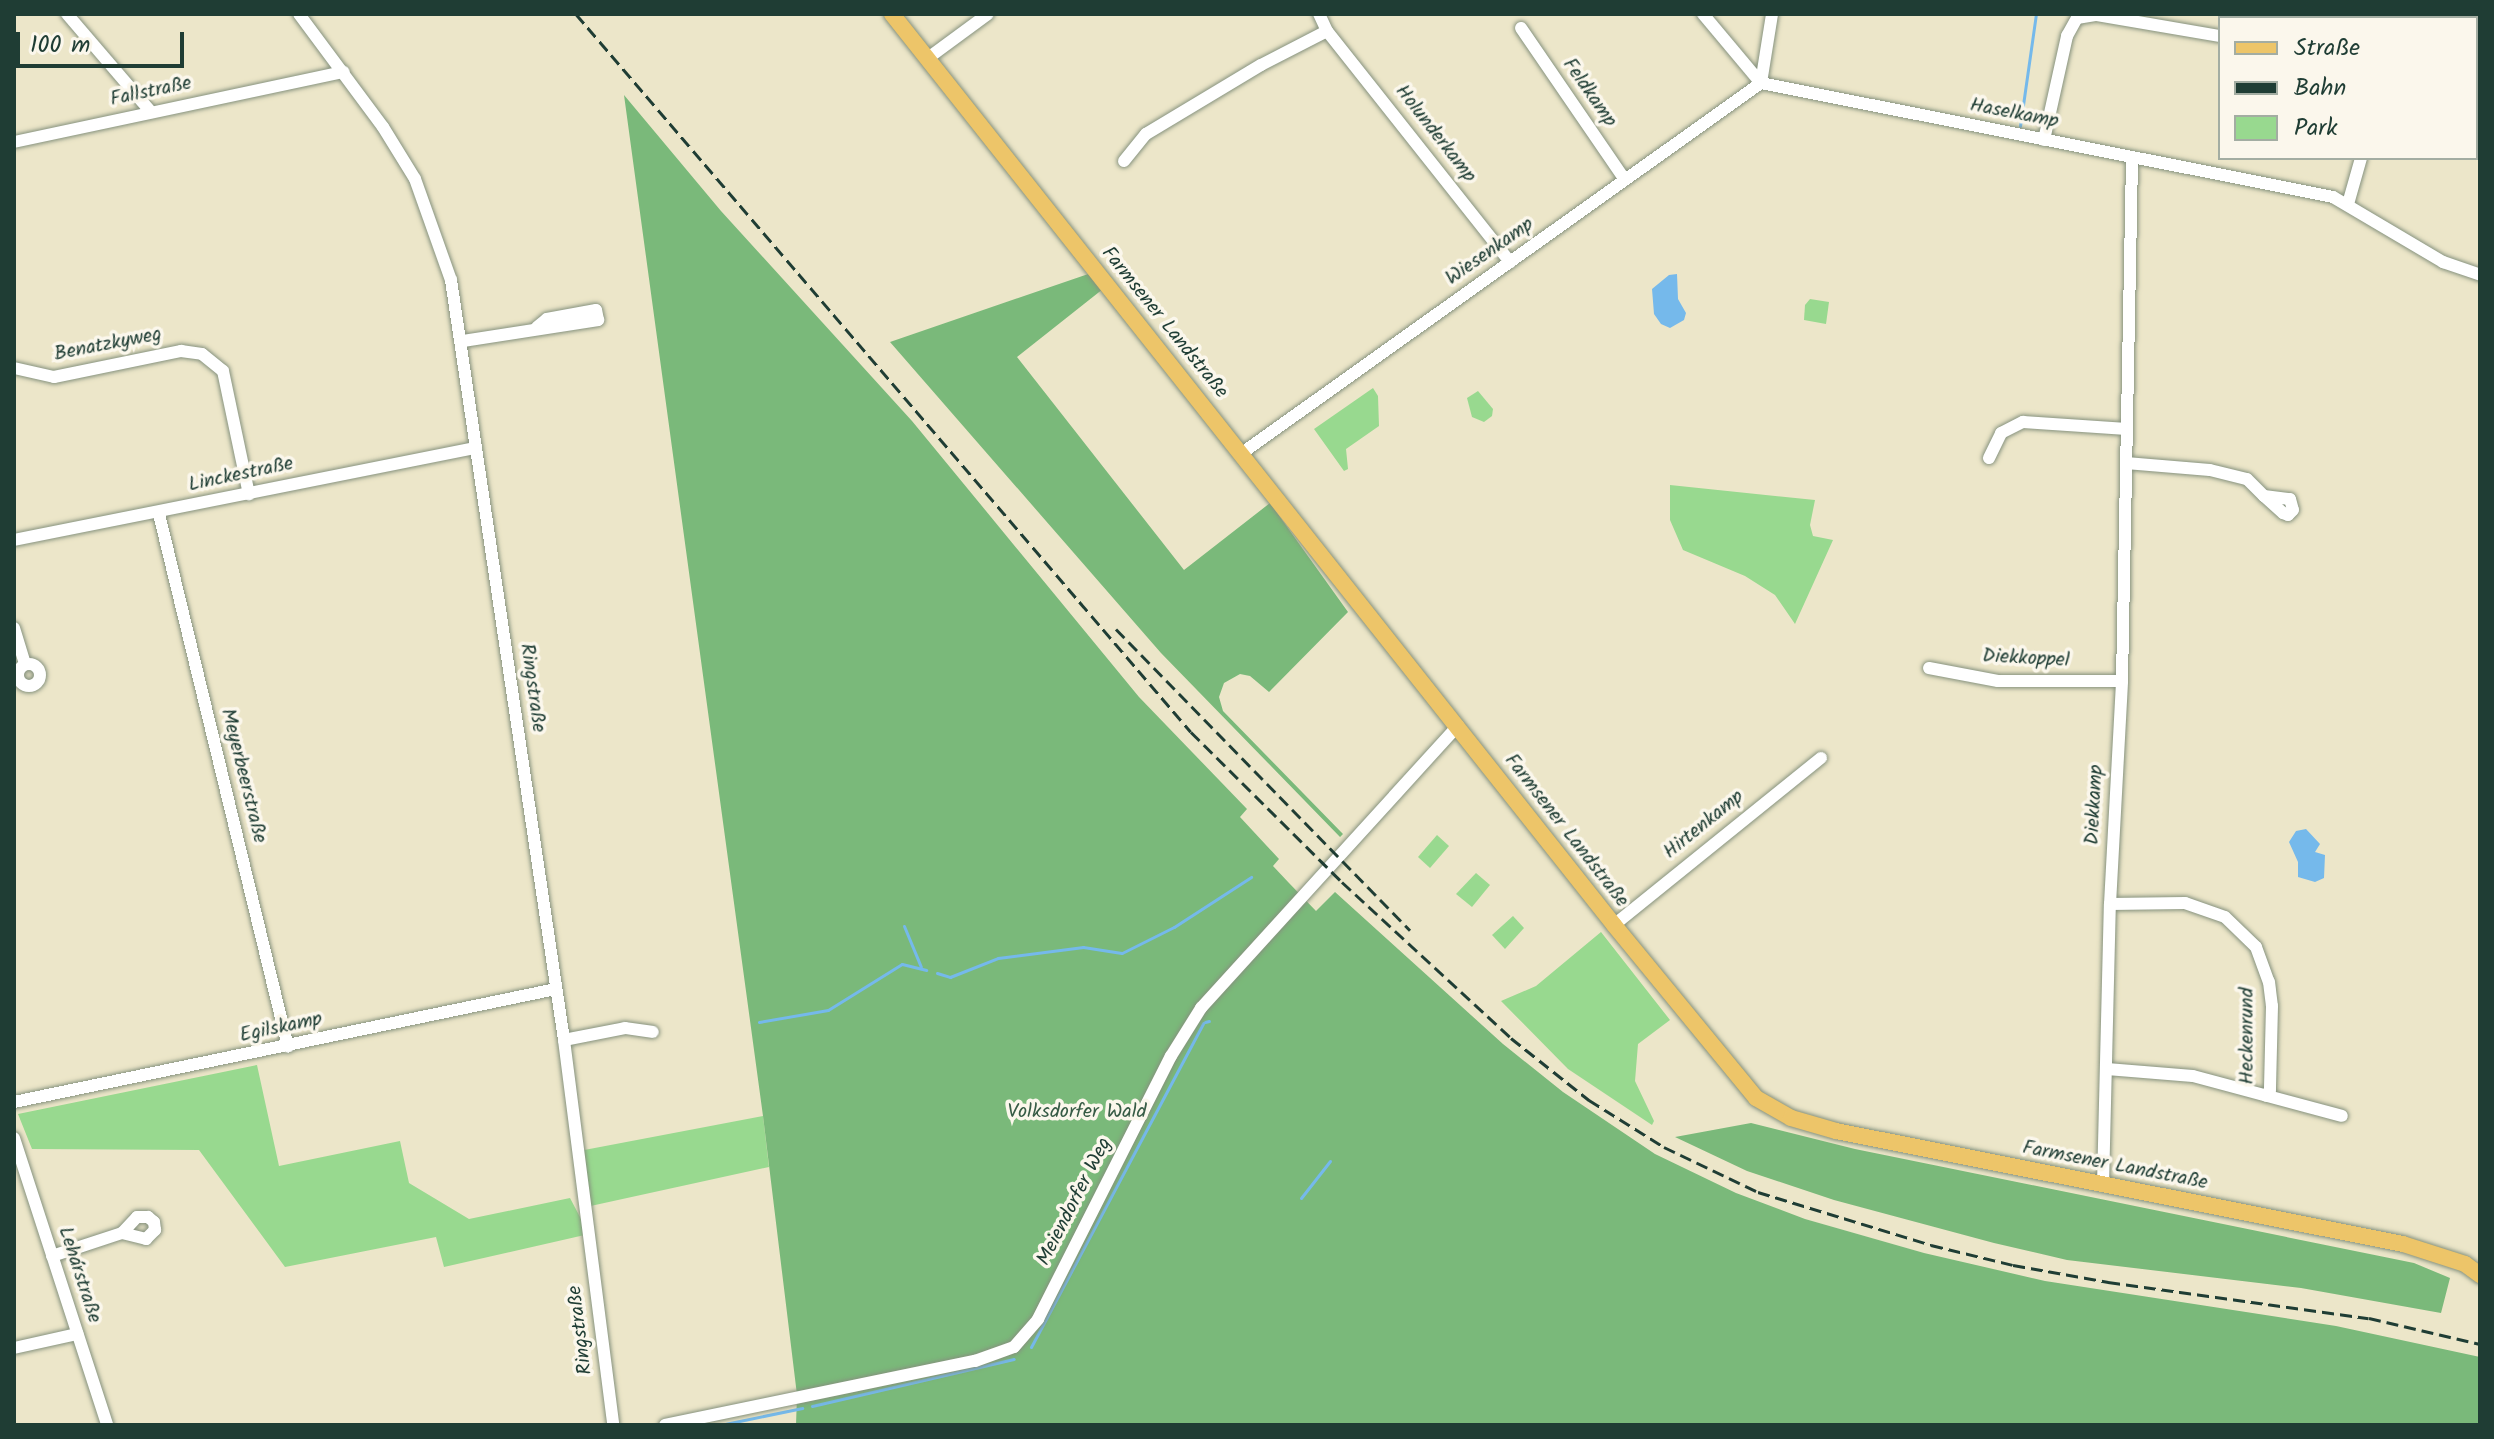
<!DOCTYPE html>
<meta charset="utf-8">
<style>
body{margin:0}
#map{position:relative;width:2494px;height:1439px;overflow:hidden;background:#ece6c9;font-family:Kalam,sans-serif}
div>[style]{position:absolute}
.green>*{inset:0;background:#98d98f}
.forest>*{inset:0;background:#7ab97a}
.water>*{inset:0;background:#75b9eb}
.stream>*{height:3px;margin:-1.5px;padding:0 1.5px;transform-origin:1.5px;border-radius:1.5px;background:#75b9eb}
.roads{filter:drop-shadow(0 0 2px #86927e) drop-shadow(0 0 2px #86927e)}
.minor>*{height:12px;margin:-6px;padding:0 6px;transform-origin:6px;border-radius:6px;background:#fff}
.minor>.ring{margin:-6px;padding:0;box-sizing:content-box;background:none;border:12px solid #fff;border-radius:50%}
.major>*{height:16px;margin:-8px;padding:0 8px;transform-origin:8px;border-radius:8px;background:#edc569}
.rail>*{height:3px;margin-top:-1.5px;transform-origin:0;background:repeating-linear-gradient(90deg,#1f3d34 0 12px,transparent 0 18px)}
span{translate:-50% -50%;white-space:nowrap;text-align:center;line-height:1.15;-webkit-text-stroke:7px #fbf7ec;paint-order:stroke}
.street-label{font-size:20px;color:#1f3d34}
.park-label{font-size:20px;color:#375c46}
.frame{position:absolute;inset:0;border:16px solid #1f3d34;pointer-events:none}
.legend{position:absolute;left:2218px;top:16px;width:260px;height:144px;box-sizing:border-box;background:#fbf7ec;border:2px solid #a3ada2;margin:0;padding:10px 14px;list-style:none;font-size:24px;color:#1f3d34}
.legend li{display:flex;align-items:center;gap:16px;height:40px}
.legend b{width:40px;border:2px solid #a3ada2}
.scale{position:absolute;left:16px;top:32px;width:168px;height:36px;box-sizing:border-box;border:4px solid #1f3d34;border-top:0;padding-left:10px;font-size:24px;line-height:28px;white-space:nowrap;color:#1f3d34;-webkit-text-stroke:6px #fbf7ec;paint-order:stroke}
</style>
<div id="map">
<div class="green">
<div style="clip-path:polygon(2426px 14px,2480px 14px,2480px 158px,2476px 156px,2476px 18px,2427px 18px)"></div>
<div style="clip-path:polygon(1810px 299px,1829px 302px,1826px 324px,1804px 320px,1805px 305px)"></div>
<div style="clip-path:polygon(1373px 388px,1378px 396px,1379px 426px,1346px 449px,1348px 469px,1344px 471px,1314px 429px)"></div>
<div style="clip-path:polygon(1478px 391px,1493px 409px,1492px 416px,1484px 422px,1472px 417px,1467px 398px)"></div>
<div style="clip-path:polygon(1670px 485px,1815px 500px,1810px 525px,1813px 536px,1833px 540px,1795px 624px,1775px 595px,1745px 576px,1683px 550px,1670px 520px)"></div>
<div style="clip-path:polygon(1437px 835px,1449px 846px,1430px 868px,1418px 857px)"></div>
<div style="clip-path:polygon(1476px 873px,1490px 885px,1472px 907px,1456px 894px)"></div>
<div style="clip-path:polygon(1513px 916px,1524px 928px,1505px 949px,1492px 935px)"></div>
<div style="clip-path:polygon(1601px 932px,1670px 1020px,1638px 1044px,1635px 1081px,1654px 1121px,1652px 1125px,1568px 1069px,1501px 1001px,1536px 986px)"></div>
<div style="clip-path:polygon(257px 1065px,279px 1166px,400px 1141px,409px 1183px,469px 1219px,570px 1198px,589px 1234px,444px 1267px,436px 1237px,285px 1267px,199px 1150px,32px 1149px,18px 1114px)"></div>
<div style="clip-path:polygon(763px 1116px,769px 1167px,586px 1207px,579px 1151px)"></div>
</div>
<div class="forest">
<div style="clip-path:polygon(624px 95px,721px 211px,912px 421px,1139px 697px,1247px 809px,1240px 817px,1279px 859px,1273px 866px,1289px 883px,1316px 911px,1335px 892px,1503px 1044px,1563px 1092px,1655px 1154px,1736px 1193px,1805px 1219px,1924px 1253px,2045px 1281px,2336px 1326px,2480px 1357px,2480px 1425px,796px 1425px,797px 1395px,763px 1116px)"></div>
<div style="clip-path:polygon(1097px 271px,1108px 285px,1017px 357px,1184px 570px,1270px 503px,1348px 612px,1269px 692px,1250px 676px,1240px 674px,1224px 683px,1219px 697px,1223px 711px,1343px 834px,1340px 837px,1161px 653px,890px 342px)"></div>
<div style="clip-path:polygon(1751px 1123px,1855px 1149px,2414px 1263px,2450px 1278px,2441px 1313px,2301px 1288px,2067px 1260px,1994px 1243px,1834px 1200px,1747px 1171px,1675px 1137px)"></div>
</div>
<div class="water">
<div style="clip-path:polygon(1677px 274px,1678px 299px,1686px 313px,1684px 320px,1670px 328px,1661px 324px,1654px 314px,1652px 289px,1669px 275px)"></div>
<div style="clip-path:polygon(2306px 829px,2320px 844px,2315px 852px,2325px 855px,2324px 878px,2315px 882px,2298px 877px,2298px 862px,2289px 842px,2296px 831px)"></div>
</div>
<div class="stream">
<div style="left:2328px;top:14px;width:4px;rotate:90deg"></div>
<div style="left:2020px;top:126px;width:113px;rotate:-81.9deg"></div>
<div style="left:904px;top:926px;width:44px;rotate:67.5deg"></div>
<div style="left:937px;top:973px;width:14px;rotate:17deg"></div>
<div style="left:950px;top:977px;width:52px;rotate:-21.6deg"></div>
<div style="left:998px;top:958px;width:86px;rotate:-7.4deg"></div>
<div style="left:1083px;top:947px;width:39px;rotate:9deg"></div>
<div style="left:1122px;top:953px;width:58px;rotate:-26.6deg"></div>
<div style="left:1174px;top:927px;width:92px;rotate:-33deg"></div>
<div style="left:759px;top:1022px;width:70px;rotate:-9.9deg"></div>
<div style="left:828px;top:1010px;width:87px;rotate:-31.9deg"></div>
<div style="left:902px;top:964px;width:25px;rotate:14deg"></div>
<div style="left:1205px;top:1022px;width:4px;rotate:-14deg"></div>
<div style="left:1301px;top:1198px;width:47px;rotate:-51.9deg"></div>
<div style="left:1031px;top:1347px;width:367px;rotate:-62deg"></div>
<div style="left:812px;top:1406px;width:207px;rotate:-13.1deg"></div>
<div style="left:720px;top:1425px;width:84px;rotate:-11.7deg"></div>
</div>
<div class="roads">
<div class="minor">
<div style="left:67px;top:14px;width:129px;rotate:49.4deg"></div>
<div style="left:299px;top:14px;width:141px;rotate:53.4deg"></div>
<div style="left:383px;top:127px;width:61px;rotate:58.4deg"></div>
<div style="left:415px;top:179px;width:107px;rotate:70.4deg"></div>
<div style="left:451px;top:280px;width:768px;rotate:81.54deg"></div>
<div style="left:564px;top:1040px;width:388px;rotate:82.7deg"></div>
<div style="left:1703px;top:14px;width:90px;rotate:50deg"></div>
<div style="left:1761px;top:83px;width:583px;rotate:11.27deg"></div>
<div style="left:2333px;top:197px;width:128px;rotate:30.6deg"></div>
<div style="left:2443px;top:262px;width:39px;rotate:19deg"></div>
<div style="left:2340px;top:14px;width:4px;rotate:76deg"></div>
<div style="left:1521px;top:28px;width:184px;rotate:55.6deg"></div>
<div style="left:1327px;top:31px;width:295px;rotate:51.6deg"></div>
<div style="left:928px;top:58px;width:74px;rotate:-36.3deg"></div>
<div style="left:1761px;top:83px;width:70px;rotate:-80.9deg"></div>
<div style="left:2044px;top:140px;width:107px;rotate:-77.5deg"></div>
<div style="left:2067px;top:36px;width:21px;rotate:-61deg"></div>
<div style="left:2077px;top:18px;width:20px;rotate:-9deg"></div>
<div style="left:2097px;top:15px;width:125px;rotate:9.7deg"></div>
<div style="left:14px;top:142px;width:337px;rotate:-12deg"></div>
<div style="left:1124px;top:161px;width:35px;rotate:-51deg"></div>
<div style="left:1146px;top:134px;width:134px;rotate:-31deg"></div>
<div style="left:1261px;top:65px;width:74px;rotate:-27.3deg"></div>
<div style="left:1327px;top:31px;width:19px;rotate:-115deg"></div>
<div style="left:2348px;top:204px;width:48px;rotate:-74.2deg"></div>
<div style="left:463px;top:341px;width:137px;rotate:-8.8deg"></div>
<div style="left:598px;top:320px;width:10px;rotate:-101deg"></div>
<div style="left:596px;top:310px;width:50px;rotate:169.6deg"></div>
<div style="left:547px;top:319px;width:13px;rotate:141deg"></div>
<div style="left:14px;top:368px;width:41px;rotate:12.7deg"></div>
<div style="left:54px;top:377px;width:130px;rotate:-11.6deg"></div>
<div style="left:181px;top:351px;width:21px;rotate:8deg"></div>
<div style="left:202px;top:354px;width:27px;rotate:39deg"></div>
<div style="left:223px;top:371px;width:126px;rotate:78.1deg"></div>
<div style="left:1242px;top:453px;width:637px;rotate:-35.49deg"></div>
<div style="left:1989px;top:458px;width:28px;rotate:-64deg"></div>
<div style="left:2001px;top:433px;width:25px;rotate:-27deg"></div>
<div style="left:2023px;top:422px;width:104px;rotate:3.9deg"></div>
<div style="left:2126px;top:463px;width:84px;rotate:4.8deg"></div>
<div style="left:2210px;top:470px;width:38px;rotate:14deg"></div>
<div style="left:2247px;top:479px;width:24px;rotate:45deg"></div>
<div style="left:2264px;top:496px;width:26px;rotate:7deg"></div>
<div style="left:2290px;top:499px;width:11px;rotate:75deg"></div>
<div style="left:2293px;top:510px;width:7px;rotate:135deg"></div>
<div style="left:2288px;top:515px;width:5px;rotate:-158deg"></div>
<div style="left:2283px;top:513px;width:25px;rotate:-138deg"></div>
<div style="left:159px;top:514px;width:548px;rotate:76.39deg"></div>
<div style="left:14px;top:540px;width:471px;rotate:-11.3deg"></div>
<div style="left:14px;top:628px;width:38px;rotate:73deg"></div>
<div class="ring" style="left:18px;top:664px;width:10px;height:10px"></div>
<div style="left:1929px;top:668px;width:70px;rotate:10.7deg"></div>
<div style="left:1998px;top:681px;width:124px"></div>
<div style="left:2110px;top:904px;width:75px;rotate:-0.8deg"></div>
<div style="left:2185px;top:903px;width:42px;rotate:19.3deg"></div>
<div style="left:2225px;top:917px;width:43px;rotate:44.1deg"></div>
<div style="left:2256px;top:947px;width:37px;rotate:70deg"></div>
<div style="left:2269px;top:982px;width:24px;rotate:83deg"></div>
<div style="left:2272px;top:1006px;width:84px;rotate:91.4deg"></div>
<div style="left:2270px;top:1090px;width:7px;rotate:124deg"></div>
<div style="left:1614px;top:925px;width:266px;rotate:-38.9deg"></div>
<div style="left:564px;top:1040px;width:62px;rotate:-11.1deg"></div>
<div style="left:625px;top:1028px;width:28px;rotate:8deg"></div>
<div style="left:2107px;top:1069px;width:86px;rotate:4.7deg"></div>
<div style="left:2193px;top:1076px;width:154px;rotate:15deg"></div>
<div style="left:14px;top:1102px;width:554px;rotate:-11.78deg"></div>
<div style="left:14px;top:1138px;width:302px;rotate:72deg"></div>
<div style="left:2103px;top:1185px;width:281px;rotate:-88.6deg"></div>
<div style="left:2110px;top:904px;width:223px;rotate:-86.9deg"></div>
<div style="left:2122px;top:681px;width:522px;rotate:-88.9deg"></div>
<div style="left:52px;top:1256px;width:74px;rotate:-18.2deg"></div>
<div style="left:122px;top:1233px;width:25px;rotate:14deg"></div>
<div style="left:146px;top:1239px;width:13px;rotate:-45deg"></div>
<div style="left:155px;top:1230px;width:8px;rotate:-97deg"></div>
<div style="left:154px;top:1222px;width:8px;rotate:-140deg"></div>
<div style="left:148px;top:1217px;width:11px;rotate:180deg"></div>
<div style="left:137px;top:1217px;width:22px;rotate:133deg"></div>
<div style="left:14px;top:1348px;width:65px;rotate:-12.5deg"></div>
<div style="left:665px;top:1425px;width:317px;rotate:-11.7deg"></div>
<div style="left:975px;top:1361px;width:41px;rotate:-19.7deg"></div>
<div style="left:1014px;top:1347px;width:37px;rotate:-49deg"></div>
<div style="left:1038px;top:1319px;width:295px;rotate:-63.2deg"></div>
<div style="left:1171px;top:1056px;width:57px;rotate:-58deg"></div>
<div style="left:1201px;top:1008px;width:382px;rotate:-47.7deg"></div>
</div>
<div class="major">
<div style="left:892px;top:14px;width:1162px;rotate:51.6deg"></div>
<div style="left:1614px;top:925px;width:224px;rotate:50.6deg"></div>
<div style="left:1756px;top:1098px;width:40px;rotate:29.7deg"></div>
<div style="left:1791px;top:1118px;width:47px;rotate:16.1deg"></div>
<div style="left:1836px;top:1131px;width:578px;rotate:11.27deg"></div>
<div style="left:2403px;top:1244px;width:65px;rotate:17.9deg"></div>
<div style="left:2465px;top:1264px;width:19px;rotate:36deg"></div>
</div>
</div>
<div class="rail">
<div style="left:576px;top:14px;width:945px;rotate:49.42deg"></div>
<div style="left:1191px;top:732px;width:213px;rotate:44.8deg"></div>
<div style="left:1342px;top:882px;width:230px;rotate:42.7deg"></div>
<div style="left:1511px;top:1038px;width:100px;rotate:38.5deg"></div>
<div style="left:1589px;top:1100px;width:89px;rotate:32.1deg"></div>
<div style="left:1664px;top:1147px;width:104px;rotate:25.6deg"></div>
<div style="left:1758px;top:1192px;width:181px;rotate:17deg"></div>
<div style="left:1931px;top:1245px;width:84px;rotate:13.7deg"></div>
<div style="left:2013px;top:1265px;width:97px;rotate:10.1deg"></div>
<div style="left:2108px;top:1282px;width:263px;rotate:7.9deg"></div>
<div style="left:2369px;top:1318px;width:114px;rotate:13.2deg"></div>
<div style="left:1116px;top:629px;width:421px;rotate:45.7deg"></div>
</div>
<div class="street-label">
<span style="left:151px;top:92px;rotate:-12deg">Fallstraße</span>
<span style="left:1589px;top:93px;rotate:55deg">Feldkamp</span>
<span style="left:2014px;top:114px;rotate:11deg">Haselkamp</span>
<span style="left:1435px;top:134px;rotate:52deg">Holunderkamp</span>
<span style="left:1490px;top:252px;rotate:-35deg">Wiesenkamp</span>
<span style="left:1164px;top:323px;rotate:51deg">Farmsener Landstraße</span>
<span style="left:108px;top:345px;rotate:-11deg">Benatzkyweg</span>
<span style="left:241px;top:475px;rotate:-12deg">Linckestraße</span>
<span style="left:2026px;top:659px;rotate:3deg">Diekkoppel</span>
<span style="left:532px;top:688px;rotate:82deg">Ringstraße</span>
<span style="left:243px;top:776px;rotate:76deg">Meyerbeerstraße</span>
<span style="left:2095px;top:805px;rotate:-87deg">Diekkamp</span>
<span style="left:1704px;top:825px;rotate:-39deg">Hirtenkamp</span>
<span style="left:1566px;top:831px;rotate:52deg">Farmsener Landstraße</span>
<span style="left:281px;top:1028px;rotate:-12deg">Egilskamp</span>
<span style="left:2248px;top:1036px;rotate:-90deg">Heckenrund</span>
<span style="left:2115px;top:1166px;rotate:11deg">Farmsener Landstraße</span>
<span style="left:1075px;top:1202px;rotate:-63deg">Meiendorfer Weg</span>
<span style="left:79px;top:1275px;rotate:72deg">Lehárstraße</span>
<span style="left:581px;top:1330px;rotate:-97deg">Ringstraße</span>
</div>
<div class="park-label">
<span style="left:1077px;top:1112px">Volksdorfer Wald</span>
</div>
<div class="frame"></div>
<ul class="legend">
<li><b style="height:10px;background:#edc569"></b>Straße</li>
<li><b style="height:10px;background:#1f3d34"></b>Bahn</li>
<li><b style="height:22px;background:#98d98f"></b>Park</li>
</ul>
<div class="scale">100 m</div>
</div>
